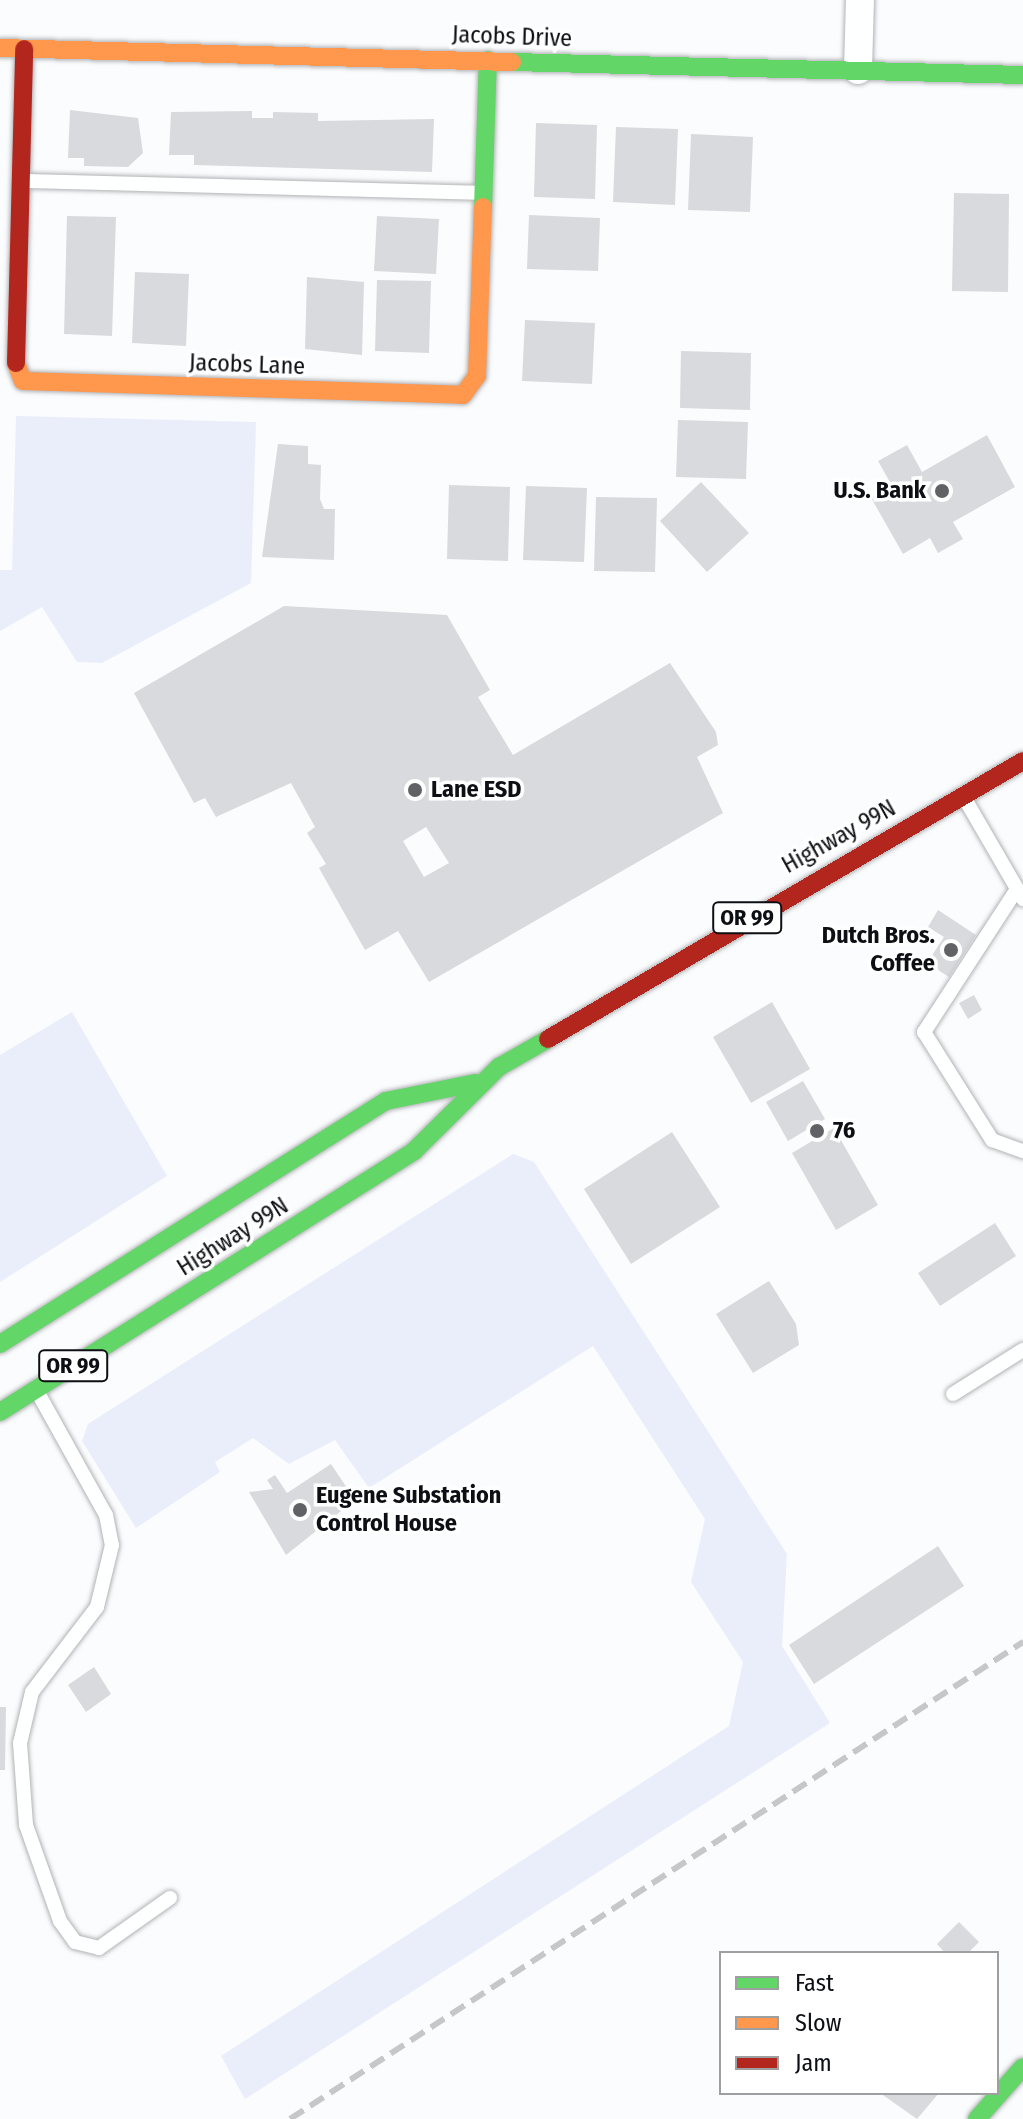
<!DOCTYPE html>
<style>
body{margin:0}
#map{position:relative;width:1023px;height:2119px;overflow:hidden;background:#fbfcfd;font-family:"Fira Sans Condensed",sans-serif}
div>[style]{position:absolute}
.green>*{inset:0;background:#e9eefa}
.building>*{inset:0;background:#d8dadd}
.roads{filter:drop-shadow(0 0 2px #b2b3b6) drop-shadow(0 0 2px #b2b3b6)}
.lane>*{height:14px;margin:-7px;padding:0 7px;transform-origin:7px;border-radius:7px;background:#feffff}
.street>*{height:28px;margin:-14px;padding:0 14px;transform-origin:14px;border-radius:14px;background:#feffff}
.fast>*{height:18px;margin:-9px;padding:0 9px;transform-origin:9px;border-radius:9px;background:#63d668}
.slow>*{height:18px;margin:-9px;padding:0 9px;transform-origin:9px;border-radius:9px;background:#ff974d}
.jam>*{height:18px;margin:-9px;padding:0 9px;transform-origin:9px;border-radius:9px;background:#b3261e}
.rail>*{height:6px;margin-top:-3px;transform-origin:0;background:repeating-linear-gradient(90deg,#c7c7c7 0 16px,transparent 0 24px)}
.dots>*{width:22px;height:22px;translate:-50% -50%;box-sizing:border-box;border:4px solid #fff;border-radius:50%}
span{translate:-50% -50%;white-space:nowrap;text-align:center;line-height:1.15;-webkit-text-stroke:7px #fff;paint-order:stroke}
.shield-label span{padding:2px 6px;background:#fff;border:2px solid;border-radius:6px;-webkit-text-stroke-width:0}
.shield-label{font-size:22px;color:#0d0f14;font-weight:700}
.street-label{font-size:24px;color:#0d0f14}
.poi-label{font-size:24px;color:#0d0f14;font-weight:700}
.right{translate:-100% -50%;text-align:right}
.left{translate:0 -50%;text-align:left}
.legend{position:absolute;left:719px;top:1951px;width:280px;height:144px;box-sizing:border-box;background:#fff;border:2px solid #9e9fa1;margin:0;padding:10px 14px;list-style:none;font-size:24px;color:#0d0f14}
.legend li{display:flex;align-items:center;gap:16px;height:40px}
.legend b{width:40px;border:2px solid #9e9fa1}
</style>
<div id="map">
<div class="green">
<div style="clip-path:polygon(16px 416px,256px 422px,251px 583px,102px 663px,77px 662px,42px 607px,0 631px,0 570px,12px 570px)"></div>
<div style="clip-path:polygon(72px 1012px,167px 1176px,0 1282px,0 1055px)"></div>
<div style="clip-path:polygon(513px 1154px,534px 1162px,787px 1554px,782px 1646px,830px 1723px,245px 2099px,221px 2056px,729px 1726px,743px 1662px,691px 1582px,705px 1519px,593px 1346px,369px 1488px,335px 1440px,289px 1464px,253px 1438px,215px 1462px,220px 1472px,136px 1528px,82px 1441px,88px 1424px)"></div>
</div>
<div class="building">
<div style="clip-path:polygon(70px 110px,138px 118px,143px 153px,128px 167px,84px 166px,84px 158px,68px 158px)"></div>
<div style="clip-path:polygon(252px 111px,252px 118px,273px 118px,273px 112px,318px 113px,318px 121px,434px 119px,432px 172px,194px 165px,194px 155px,169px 155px,171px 112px)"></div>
<div style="clip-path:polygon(536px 123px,597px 125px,595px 199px,534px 197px)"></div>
<div style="clip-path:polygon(616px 127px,678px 129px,675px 205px,613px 202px)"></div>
<div style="clip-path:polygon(691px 134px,753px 137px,750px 212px,688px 210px)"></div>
<div style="clip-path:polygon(954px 193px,1009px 194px,1008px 292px,952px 291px)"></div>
<div style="clip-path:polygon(529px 215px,600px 218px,598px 271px,527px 269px)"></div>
<div style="clip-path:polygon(67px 216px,116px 217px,112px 336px,64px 334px)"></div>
<div style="clip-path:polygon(377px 216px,439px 219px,436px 274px,374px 271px)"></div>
<div style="clip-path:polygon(135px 272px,189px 274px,186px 346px,132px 343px)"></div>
<div style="clip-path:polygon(307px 277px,364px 282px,362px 355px,305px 349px)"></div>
<div style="clip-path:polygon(377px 280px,431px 281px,429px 353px,375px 351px)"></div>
<div style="clip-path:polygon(525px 320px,595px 323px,592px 384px,522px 381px)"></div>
<div style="clip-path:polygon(681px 351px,751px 353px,750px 410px,680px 408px)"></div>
<div style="clip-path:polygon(678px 420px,748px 422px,746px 479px,676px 477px)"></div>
<div style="clip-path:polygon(987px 435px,1015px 487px,953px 522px,963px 539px,938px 553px,930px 538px,903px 554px,870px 496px,891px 484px,878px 461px,907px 445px,922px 472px)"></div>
<div style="clip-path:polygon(278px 444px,308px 446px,308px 464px,321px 465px,320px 499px,324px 509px,335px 509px,334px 560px,262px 557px)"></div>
<div style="clip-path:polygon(701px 482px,749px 533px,707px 572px,660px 521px)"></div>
<div style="clip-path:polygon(449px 485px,510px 487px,508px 561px,447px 559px)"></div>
<div style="clip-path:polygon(526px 486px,587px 488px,584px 562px,523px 560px)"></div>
<div style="clip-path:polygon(596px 497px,657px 498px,655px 572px,594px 571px)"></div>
<div style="clip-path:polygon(evenodd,284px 606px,447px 615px,490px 690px,478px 697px,513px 755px,670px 663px,716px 732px,718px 745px,697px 757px,723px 813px,429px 982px,398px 931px,365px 950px,319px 868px,326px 864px,307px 833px,315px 827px,291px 783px,216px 817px,205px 798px,194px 803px,134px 693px,284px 606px,426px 827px,449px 863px,424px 877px,403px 841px,426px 827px)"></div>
<div style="clip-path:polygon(938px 910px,976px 935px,949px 977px,927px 963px,944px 937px,928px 927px)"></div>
<div style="clip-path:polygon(974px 995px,982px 1010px,968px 1019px,959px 1003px)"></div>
<div style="clip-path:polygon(772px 1002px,810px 1069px,751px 1103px,713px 1037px)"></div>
<div style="clip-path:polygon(803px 1081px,825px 1119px,788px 1141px,766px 1102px)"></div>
<div style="clip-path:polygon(834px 1128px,878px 1205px,836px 1230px,792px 1153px)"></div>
<div style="clip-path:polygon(672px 1132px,720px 1207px,631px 1264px,584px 1189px)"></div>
<div style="clip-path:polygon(995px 1223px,1016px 1256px,940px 1306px,918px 1273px)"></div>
<div style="clip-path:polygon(769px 1281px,796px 1324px,799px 1345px,753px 1373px,716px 1314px)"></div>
<div style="clip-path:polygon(331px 1464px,355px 1500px,286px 1555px,249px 1492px,273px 1489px,267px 1480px,275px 1475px,287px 1493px)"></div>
<div style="clip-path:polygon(938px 1546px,964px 1586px,814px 1684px,789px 1645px)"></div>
<div style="clip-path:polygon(94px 1667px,111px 1694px,86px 1712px,68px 1685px)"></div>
<div style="clip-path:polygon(0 1707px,6px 1707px,5px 1770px,0 1770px)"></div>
<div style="clip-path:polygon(959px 1922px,979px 1942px,968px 1953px,945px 1953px,937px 1944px)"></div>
<div style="clip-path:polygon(880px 2093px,939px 2093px,917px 2119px)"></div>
</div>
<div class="roads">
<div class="lane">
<div style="left:25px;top:181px;width:455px;rotate:1.5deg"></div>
<div style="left:965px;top:799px;width:116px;rotate:59.9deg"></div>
<div style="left:1017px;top:889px;width:171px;rotate:123deg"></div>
<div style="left:924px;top:1032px;width:128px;rotate:57.8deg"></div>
<div style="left:992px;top:1140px;width:33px;rotate:20deg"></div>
<div style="left:38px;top:1393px;width:140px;rotate:60.9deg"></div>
<div style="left:106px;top:1515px;width:31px;rotate:79deg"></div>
<div style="left:112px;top:1545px;width:64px;rotate:103.6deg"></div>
<div style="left:97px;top:1607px;width:107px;rotate:127.4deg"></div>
<div style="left:32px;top:1692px;width:52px;rotate:103.2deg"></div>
<div style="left:20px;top:1743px;width:82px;rotate:85.8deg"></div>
<div style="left:26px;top:1825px;width:102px;rotate:70.5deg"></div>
<div style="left:60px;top:1921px;width:26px;rotate:54deg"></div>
<div style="left:75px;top:1942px;width:25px;rotate:14deg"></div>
<div style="left:99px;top:1948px;width:87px;rotate:-35.2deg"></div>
<div style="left:953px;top:1394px;width:83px;rotate:-32.2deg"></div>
</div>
<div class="street">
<div style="left:858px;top:70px;width:70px;rotate:-88.4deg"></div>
</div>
<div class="fast">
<div style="left:512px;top:62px;width:511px;rotate:1.46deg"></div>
<div style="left:483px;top:207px;width:147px;rotate:-88.1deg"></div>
<div style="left:0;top:1344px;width:456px;rotate:-32.2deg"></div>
<div style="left:386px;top:1101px;width:91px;rotate:-11.4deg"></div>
<div style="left:0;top:1412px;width:489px;rotate:-32.2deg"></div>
<div style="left:414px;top:1151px;width:120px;rotate:-44.7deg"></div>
<div style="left:499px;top:1067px;width:56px;rotate:-29.7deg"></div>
<div style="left:977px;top:2119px;width:69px;rotate:-48.5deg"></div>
</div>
<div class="slow">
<div style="left:0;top:48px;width:512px;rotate:1.57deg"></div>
<div style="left:16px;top:363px;width:19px;rotate:69deg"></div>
<div style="left:23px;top:381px;width:440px;rotate:1.8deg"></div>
<div style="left:463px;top:395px;width:24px;rotate:-54deg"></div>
<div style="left:477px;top:376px;width:169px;rotate:-88deg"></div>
</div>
<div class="jam">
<div style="left:16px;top:363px;width:314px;rotate:-88.5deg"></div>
<div style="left:548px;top:1039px;width:550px;rotate:-30.34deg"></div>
</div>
</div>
<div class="rail">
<div style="left:290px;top:2119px;width:875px;rotate:-33.05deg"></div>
</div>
<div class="dots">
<div style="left:942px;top:491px;background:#606266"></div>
<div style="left:415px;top:790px;background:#606266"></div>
<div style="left:951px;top:950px;background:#606266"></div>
<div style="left:817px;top:1131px;background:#606266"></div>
<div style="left:300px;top:1510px;background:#606266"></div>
</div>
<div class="shield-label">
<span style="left:747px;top:918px">OR 99</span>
<span style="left:73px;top:1366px">OR 99</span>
</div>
<div class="street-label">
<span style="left:512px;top:37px;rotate:2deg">Jacobs Drive</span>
<span style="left:247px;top:365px;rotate:2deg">Jacobs Lane</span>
<span style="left:839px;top:837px;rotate:-29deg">Highway 99N</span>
<span style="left:233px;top:1237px;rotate:-32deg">Highway 99N</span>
</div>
<div class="poi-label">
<span class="right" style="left:926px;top:491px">U.S. Bank</span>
<span class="left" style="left:431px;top:790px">Lane ESD</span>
<span class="right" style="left:935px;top:950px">Dutch Bros.<br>Coffee</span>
<span class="left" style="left:833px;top:1131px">76</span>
<span class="left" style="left:316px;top:1510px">Eugene Substation<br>Control House</span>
</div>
<ul class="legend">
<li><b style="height:10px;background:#63d668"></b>Fast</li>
<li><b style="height:10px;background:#ff974d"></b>Slow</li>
<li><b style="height:10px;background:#b3261e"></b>Jam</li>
</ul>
</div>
